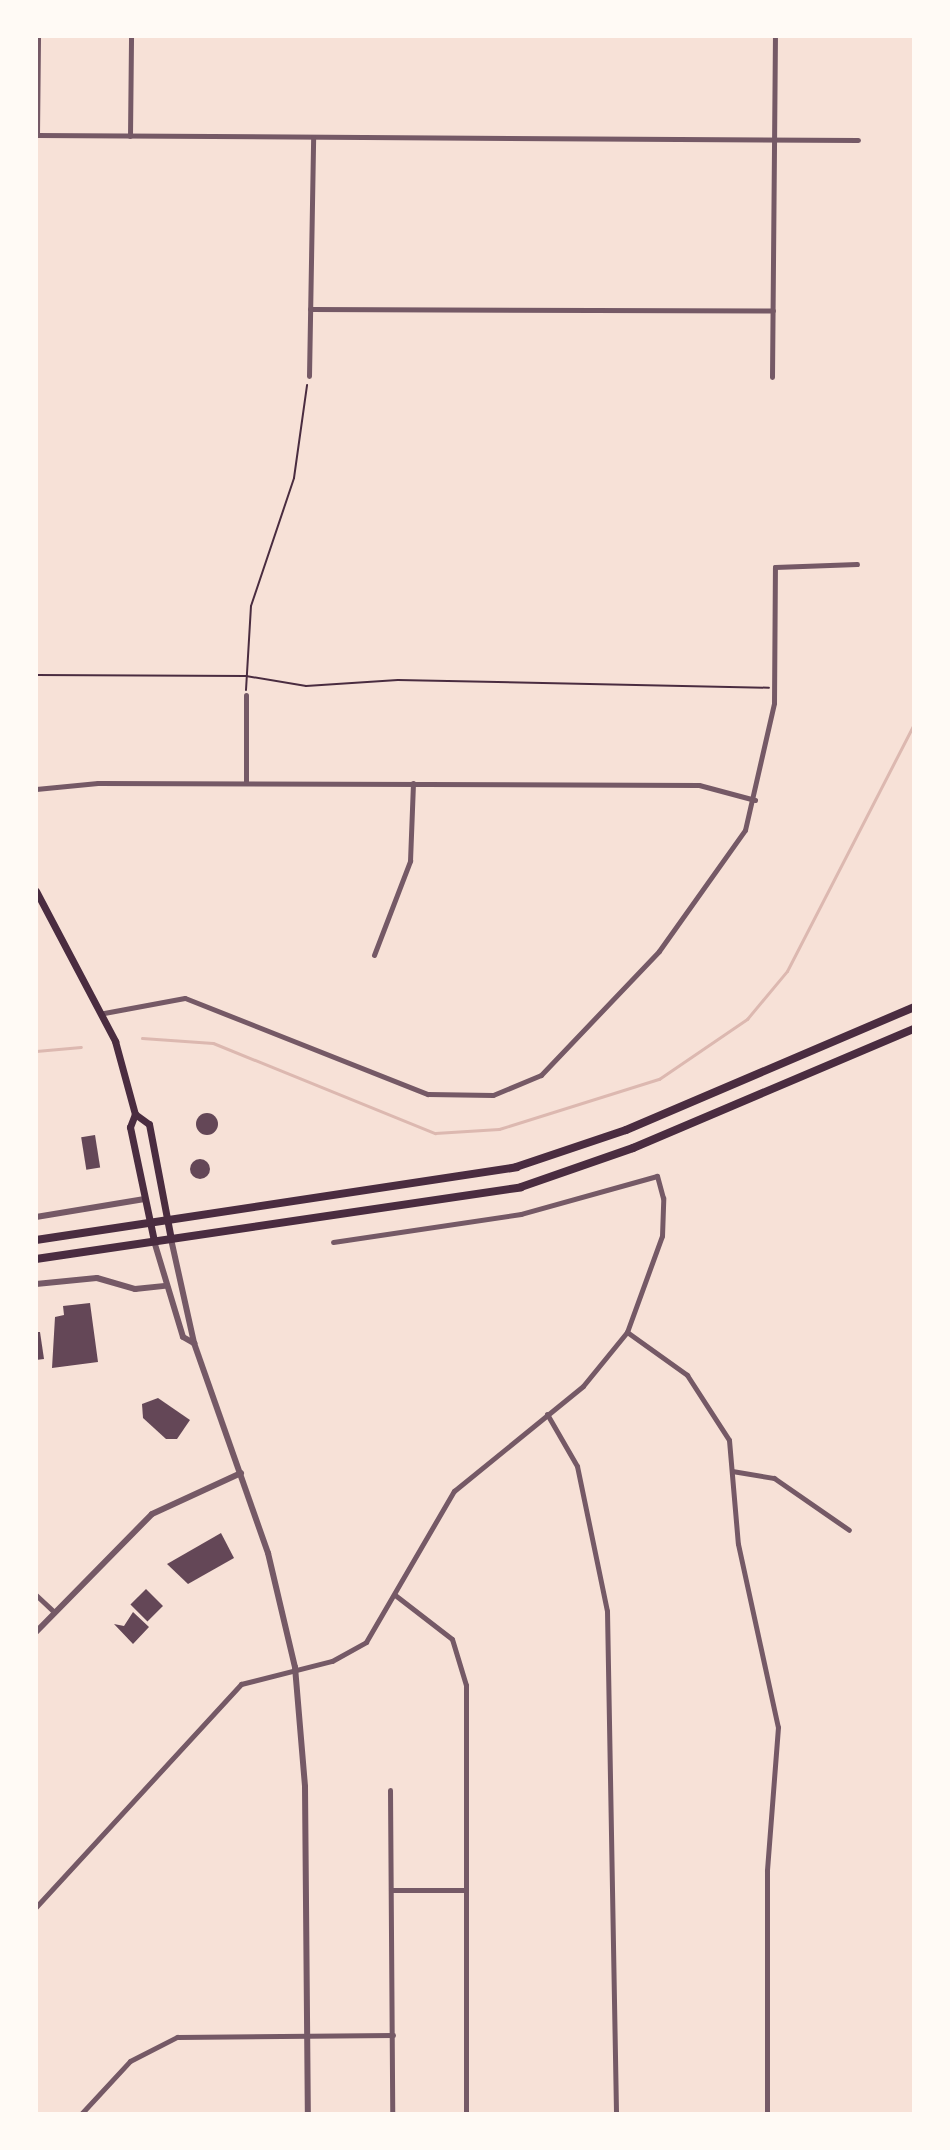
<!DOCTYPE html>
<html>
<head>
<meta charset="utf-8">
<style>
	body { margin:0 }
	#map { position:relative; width:950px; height:2150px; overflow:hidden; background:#f7e1d7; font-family:Karla,sans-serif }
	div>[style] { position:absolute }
	.stream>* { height:3px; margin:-1.5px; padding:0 1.5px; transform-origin:1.5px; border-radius:1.5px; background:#dcb8b0 }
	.building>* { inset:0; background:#644757; transform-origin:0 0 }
	.round { border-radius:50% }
	.path>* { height:2px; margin:-1px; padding:0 1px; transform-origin:1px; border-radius:1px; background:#4a2c40 }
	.minor>* { height:5px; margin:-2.5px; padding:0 2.5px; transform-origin:2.5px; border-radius:2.5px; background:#755966 }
	.tertiary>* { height:6px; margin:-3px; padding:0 3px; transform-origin:3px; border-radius:3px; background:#755966 }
	.secondary>* { height:7px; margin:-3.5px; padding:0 3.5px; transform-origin:3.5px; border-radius:3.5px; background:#4a2c40 }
	.primary>* { height:8px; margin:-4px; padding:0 4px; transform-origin:4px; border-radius:4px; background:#4a2c40 }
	span { translate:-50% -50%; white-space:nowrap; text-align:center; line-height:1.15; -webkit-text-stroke:8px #fffaf5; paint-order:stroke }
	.frame { position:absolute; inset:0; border:38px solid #fffaf5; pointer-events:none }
</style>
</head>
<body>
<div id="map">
	<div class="stream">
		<i style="left:142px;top:1038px;width:71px;rotate:4deg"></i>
		<i style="left:213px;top:1043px;width:240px;rotate:22.1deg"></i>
		<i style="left:435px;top:1133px;width:64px;rotate:-3.6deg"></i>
		<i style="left:499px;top:1129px;width:168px;rotate:-17.4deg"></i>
		<i style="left:659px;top:1079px;width:107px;rotate:-34.3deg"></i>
		<i style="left:747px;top:1019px;width:62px;rotate:-50.2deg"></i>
		<i style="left:787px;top:971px;width:278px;rotate:-62.8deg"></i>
		<i style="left:36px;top:1051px;width:45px;rotate:-5.1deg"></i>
	</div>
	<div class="building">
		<i class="round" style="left:196px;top:1113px;width:22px;height:22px"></i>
		<i style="left:95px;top:1135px;width:33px;height:14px;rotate:81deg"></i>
		<i class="round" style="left:190px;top:1159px;width:20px;height:20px"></i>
		<i style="clip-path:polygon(90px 1303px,98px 1362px,52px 1368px,55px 1317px,64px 1315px,63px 1306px)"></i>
		<i style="clip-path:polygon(36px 1332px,40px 1332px,44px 1359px,36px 1360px)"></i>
		<i style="clip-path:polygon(158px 1398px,190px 1420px,177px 1439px,166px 1439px,143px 1418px,142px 1404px)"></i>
		<i style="clip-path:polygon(221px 1533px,234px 1558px,188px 1584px,167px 1564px)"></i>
		<i style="left:146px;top:1589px;width:24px;height:22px;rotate:45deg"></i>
		<i style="clip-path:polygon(133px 1612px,149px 1627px,133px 1644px,114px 1624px,124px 1626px)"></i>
	</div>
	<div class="path">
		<i style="left:36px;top:675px;width:210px;rotate:0.3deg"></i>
		<i style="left:246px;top:676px;width:61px;rotate:9.5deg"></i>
		<i style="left:306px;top:686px;width:92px;rotate:-3.7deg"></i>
		<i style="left:398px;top:680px;width:371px;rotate:1.2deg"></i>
		<i style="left:246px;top:690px;width:84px;rotate:-86.6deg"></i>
		<i style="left:251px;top:606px;width:135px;rotate:-71.4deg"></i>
		<i style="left:294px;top:478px;width:94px;rotate:-82deg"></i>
	</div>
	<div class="minor">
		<i style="left:36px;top:135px;width:822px;rotate:0.35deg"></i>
		<i style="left:37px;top:135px;width:99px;rotate:-89.4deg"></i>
		<i style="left:130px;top:136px;width:100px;rotate:-89.4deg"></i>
		<i style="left:310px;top:309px;width:463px;rotate:0.2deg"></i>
		<i style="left:309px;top:376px;width:238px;rotate:-89deg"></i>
		<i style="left:772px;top:377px;width:341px;rotate:-89.5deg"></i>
		<i style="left:246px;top:782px;width:87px;rotate:-90deg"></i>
		<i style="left:36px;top:789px;width:62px;rotate:-5.5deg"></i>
		<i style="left:98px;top:783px;width:601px;rotate:0.19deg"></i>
		<i style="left:699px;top:785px;width:58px;rotate:15deg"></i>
		<i style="left:374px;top:955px;width:101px;rotate:-69deg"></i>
		<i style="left:410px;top:861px;width:78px;rotate:-87.8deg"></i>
		<i style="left:104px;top:1013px;width:82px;rotate:-10.5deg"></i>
		<i style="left:185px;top:998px;width:261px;rotate:21.6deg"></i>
		<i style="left:428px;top:1094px;width:65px;rotate:0.9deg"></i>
		<i style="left:493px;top:1095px;width:52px;rotate:-22.6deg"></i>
		<i style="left:541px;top:1075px;width:171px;rotate:-46.4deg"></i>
		<i style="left:659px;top:951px;width:148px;rotate:-54.6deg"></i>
		<i style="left:745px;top:830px;width:130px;rotate:-77.1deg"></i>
		<i style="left:774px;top:703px;width:136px;rotate:-89.6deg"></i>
		<i style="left:775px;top:567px;width:82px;rotate:-2.1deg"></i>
		<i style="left:627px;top:1332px;width:74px;rotate:35.6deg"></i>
		<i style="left:687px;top:1375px;width:77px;rotate:57.1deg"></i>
		<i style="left:729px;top:1440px;width:104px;rotate:85.1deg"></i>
		<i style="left:738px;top:1544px;width:187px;rotate:77.7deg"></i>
		<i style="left:778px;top:1727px;width:144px;rotate:94.4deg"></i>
		<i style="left:767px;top:1871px;width:243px;rotate:90deg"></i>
		<i style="left:547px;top:1414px;width:60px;rotate:60deg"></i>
		<i style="left:577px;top:1466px;width:148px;rotate:78.3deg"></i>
		<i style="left:607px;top:1611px;width:503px;rotate:88.97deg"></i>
		<i style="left:732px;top:1471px;width:43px;rotate:9.5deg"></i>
		<i style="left:774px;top:1478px;width:91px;rotate:34.7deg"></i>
		<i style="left:36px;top:1595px;width:25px;rotate:43deg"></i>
		<i style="left:395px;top:1595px;width:72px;rotate:37.7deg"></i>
		<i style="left:452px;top:1639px;width:48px;rotate:73.1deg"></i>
		<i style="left:466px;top:1685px;width:429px;rotate:90deg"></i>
		<i style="left:390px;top:1790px;width:324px;rotate:89.6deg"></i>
		<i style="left:391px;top:1890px;width:75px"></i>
		<i style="left:36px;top:1907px;width:303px;rotate:-47.4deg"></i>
		<i style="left:241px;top:1684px;width:94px;rotate:-14.2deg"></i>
		<i style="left:332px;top:1661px;width:39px;rotate:-29deg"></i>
		<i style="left:366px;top:1642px;width:175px;rotate:-59.8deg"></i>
		<i style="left:454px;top:1491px;width:166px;rotate:-39.1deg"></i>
		<i style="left:583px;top:1386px;width:70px;rotate:-50.8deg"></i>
		<i style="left:627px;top:1332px;width:102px;rotate:-70deg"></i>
		<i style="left:662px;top:1236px;width:38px;rotate:-88deg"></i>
		<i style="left:663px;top:1198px;width:23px;rotate:-105deg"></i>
		<i style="left:657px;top:1176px;width:141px;rotate:164.4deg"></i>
		<i style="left:521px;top:1214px;width:190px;rotate:171.5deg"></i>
		<i style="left:81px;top:2114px;width:72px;rotate:-47.2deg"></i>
		<i style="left:130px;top:2061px;width:53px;rotate:-27.1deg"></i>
		<i style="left:177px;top:2037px;width:216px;rotate:-0.5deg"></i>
	</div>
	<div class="tertiary">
		<i style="left:36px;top:1217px;width:110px;rotate:-9.4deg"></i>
		<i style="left:171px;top:1239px;width:107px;rotate:77.5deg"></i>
		<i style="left:194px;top:1343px;width:223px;rotate:70.6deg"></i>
		<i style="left:268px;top:1553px;width:117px;rotate:76.7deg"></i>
		<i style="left:295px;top:1667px;width:120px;rotate:85.2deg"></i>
		<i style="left:305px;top:1787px;width:327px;rotate:89.5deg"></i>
		<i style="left:154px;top:1241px;width:100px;rotate:73.2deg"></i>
		<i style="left:183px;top:1337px;width:13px;rotate:29deg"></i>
		<i style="left:36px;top:1284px;width:61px;rotate:-5.6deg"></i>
		<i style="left:97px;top:1278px;width:40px;rotate:16deg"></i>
		<i style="left:135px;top:1289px;width:30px;rotate:-6deg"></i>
		<i style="left:36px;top:1632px;width:165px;rotate:-45.5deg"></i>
		<i style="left:152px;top:1514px;width:98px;rotate:-24.7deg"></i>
	</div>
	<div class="secondary">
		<i style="left:36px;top:891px;width:170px;rotate:62.2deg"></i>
		<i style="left:115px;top:1041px;width:76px;rotate:74.7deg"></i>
		<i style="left:135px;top:1114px;width:14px;rotate:111deg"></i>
		<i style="left:130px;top:1127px;width:116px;rotate:78.1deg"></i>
		<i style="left:135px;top:1114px;width:17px;rotate:36deg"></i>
		<i style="left:149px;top:1124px;width:117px;rotate:79.2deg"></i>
	</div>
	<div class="primary">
		<i style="left:36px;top:1240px;width:486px;rotate:-8.6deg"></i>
		<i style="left:516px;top:1167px;width:116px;rotate:-18.6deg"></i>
		<i style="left:626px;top:1130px;width:313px;rotate:-23.1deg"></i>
		<i style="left:36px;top:1259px;width:490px;rotate:-8.4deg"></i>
		<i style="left:521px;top:1187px;width:119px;rotate:-19.2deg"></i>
		<i style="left:633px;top:1148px;width:305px;rotate:-23deg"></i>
	</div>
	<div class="frame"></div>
</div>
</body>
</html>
